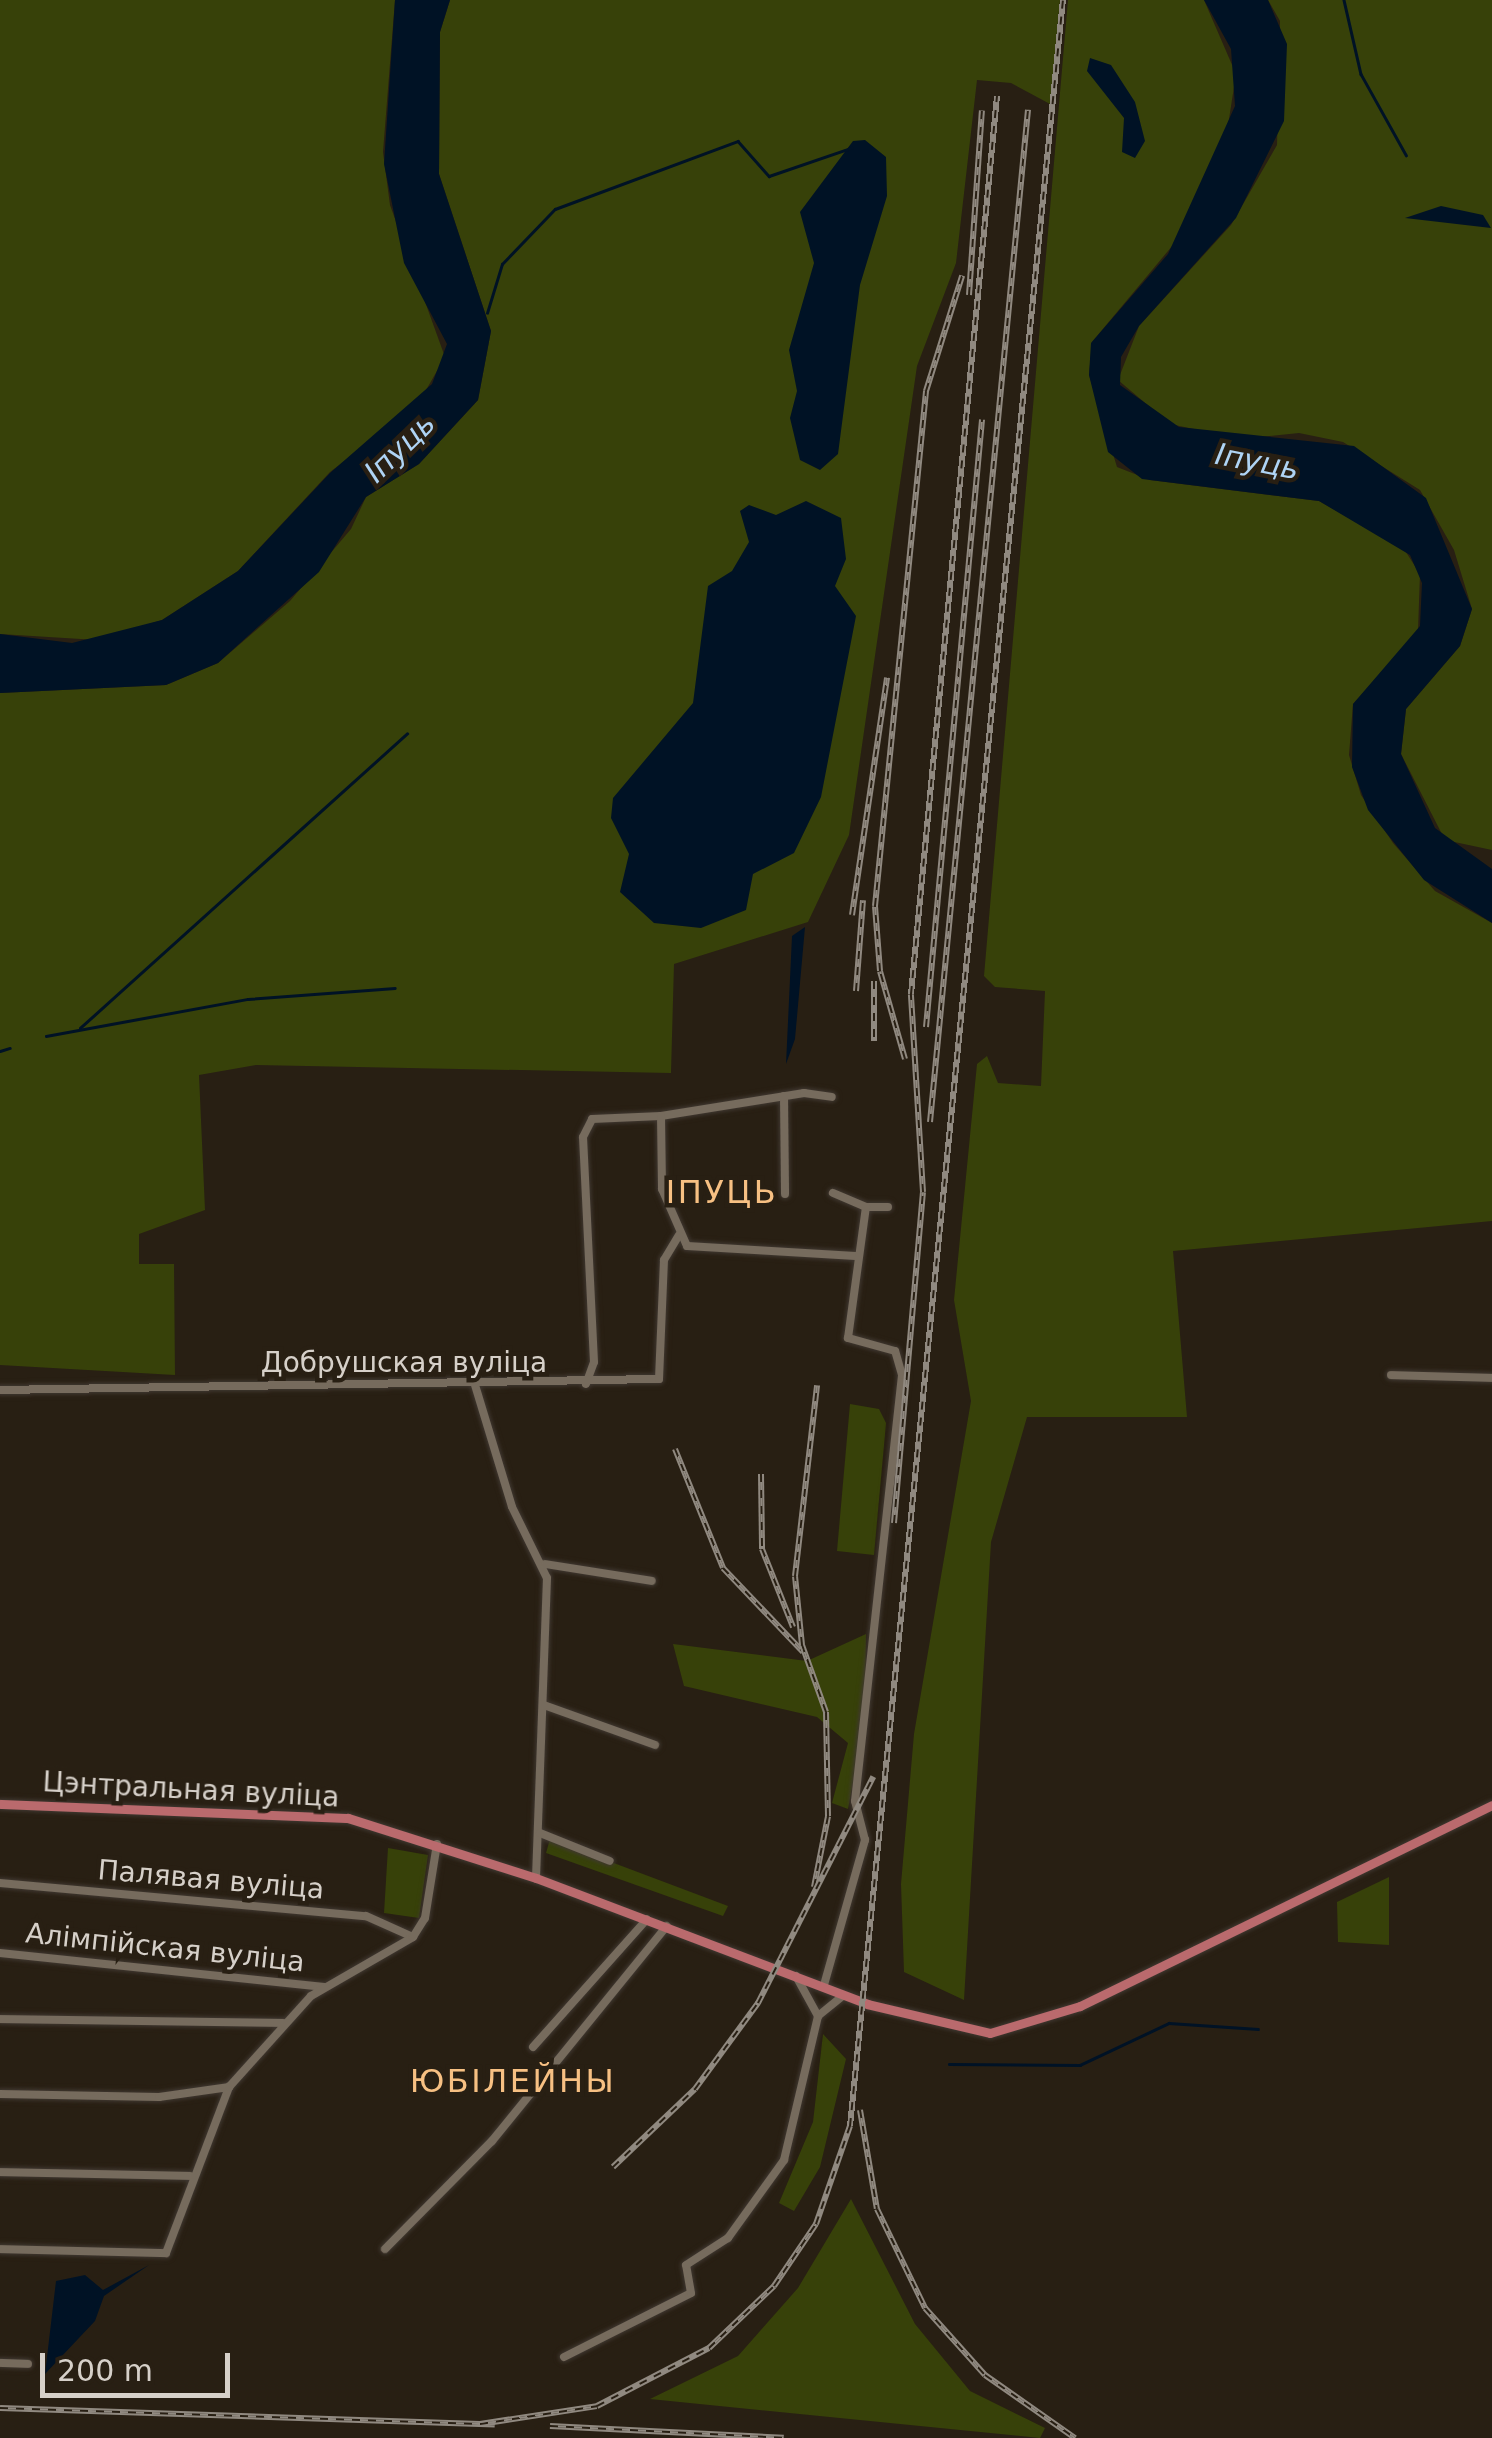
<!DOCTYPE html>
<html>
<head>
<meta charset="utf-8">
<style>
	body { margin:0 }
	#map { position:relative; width:1492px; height:2438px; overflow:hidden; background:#281f13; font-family:"DejaVu Sans",sans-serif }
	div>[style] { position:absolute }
	.green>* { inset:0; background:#374109 }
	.water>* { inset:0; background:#001225 }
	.stream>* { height:2.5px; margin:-1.25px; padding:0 1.25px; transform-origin:1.25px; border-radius:1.25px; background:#001225 }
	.roads { filter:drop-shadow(0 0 2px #403831) drop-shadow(0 0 2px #403831) }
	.minor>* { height:8px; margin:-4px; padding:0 4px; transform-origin:4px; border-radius:4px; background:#766b5d }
	.major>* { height:9px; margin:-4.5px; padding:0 4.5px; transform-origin:4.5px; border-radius:4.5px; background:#ba6a6d }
	.rail>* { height:6px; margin-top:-3px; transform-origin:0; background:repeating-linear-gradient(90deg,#281f13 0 8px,#908980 0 16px); box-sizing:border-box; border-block:2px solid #908980 }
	span { translate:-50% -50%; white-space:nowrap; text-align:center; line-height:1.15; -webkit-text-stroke:9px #281f13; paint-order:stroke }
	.street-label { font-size:28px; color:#d6d0c9 }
	.water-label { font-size:30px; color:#afd4f5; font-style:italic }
	.quarter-label { font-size:32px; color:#f7c083; letter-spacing:2.5px }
	.scale { position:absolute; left:40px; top:2353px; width:190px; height:45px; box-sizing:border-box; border:5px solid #d6d0c9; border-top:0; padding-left:12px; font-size:30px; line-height:35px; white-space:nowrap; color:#d6d0c9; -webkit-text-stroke:8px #281f13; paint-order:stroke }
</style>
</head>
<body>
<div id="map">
	<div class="green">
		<i style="clip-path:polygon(0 0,395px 0,383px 152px,390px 205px,445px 357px,418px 404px,330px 472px,238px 571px,162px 620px,97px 640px,0 634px)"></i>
		<i style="clip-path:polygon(450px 0,1060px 0,1050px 104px,1011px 83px,977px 80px,956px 263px,917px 366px,849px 835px,808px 922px,674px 964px,671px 1073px,256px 1065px,199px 1075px,205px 1210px,139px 1234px,139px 1264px,174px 1264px,175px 1375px,0 1365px,0 693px,166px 685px,218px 663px,290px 601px,351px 529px,366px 497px,419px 464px,478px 400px,491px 331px,439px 174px,440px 32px)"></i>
		<i style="clip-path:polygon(1068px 0,1204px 0,1236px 74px,1227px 132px,1173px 245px,1092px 342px,1089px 375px,1117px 467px,1150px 480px,1319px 501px,1404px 549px,1420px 574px,1418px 631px,1353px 704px,1349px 755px,1361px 795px,1393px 843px,1435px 891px,1492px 923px,1492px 1221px,1173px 1251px,1187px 1417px,1027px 1417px,991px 1542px,964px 2000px,904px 1972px,901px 1884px,914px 1734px,971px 1401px,954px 1300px,977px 1064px,987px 1056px,998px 1083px,1041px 1086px,1045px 991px,995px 987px,984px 976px)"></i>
		<i style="clip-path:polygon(1268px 0,1492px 0,1492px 850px,1445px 840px,1401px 754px,1406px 709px,1460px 646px,1472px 609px,1454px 550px,1420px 490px,1343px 442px,1299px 433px,1241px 439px,1170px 424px,1118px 380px,1139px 326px,1231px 225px,1277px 145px,1280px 21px)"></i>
		<i style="clip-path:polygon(850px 1404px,879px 1409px,886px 1423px,874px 1555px,837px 1551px)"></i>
		<i style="clip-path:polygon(866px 1634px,865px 1720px,848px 1809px,832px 1803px,848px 1743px,817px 1717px,684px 1686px,673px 1644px,807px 1661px)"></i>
		<i style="clip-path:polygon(550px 1839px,728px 1906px,723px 1916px,546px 1853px)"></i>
		<i style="clip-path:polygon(388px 1848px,428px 1855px,419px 1918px,384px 1913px)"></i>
		<i style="clip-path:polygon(1389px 1877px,1389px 1945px,1338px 1942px,1337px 1902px)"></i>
		<i style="clip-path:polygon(823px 2034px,846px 2059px,820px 2167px,794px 2211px,779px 2203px,813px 2122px)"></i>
		<i style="clip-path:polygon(851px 2199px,915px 2324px,970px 2391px,1045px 2428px,1040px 2438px,650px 2399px,738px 2356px,798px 2288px)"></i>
	</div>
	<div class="water">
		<i style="clip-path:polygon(395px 0,450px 0,440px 32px,439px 174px,491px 331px,478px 400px,419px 464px,366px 497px,319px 572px,218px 663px,166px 685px,0 693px,0 634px,72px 643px,162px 620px,238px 571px,330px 473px,432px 384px,447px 344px,404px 263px,384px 164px)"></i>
		<i style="clip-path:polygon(1204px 0,1268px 0,1287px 44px,1284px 121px,1236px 218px,1139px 326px,1121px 357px,1120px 385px,1179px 427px,1354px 446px,1426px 498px,1472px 609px,1460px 646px,1406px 709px,1401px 754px,1435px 828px,1492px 869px,1492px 923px,1424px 880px,1368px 810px,1352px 767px,1353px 704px,1420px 626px,1422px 583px,1410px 555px,1319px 501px,1142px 479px,1108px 452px,1089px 375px,1091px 343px,1168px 254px,1235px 106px,1231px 49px)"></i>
		<i style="clip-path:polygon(1090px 58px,1111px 65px,1135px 102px,1145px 141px,1135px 158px,1122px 152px,1124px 118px,1087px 71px)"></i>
		<i style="clip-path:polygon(865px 140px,886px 157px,887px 196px,860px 285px,838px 454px,820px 470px,800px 460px,790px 418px,797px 391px,789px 350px,814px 263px,800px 212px,853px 141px)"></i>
		<i style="clip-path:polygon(1441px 206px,1483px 215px,1491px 228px,1405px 218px)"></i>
		<i style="clip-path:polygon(806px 501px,841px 518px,846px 559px,835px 586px,856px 616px,821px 797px,794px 853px,753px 874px,746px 910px,701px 928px,654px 923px,620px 892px,629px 854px,611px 818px,613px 798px,693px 703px,708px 586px,732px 571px,749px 542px,740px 511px,749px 505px,776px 515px)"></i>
		<i style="clip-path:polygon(805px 927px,795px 1039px,786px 1064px,792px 936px)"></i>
		<i style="clip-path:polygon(149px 2265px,104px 2296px,95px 2321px,45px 2374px,56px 2281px,85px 2275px,103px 2290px)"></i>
	</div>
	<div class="stream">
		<i style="left:1344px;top:0;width:76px;rotate:77.1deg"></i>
		<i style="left:1361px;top:74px;width:93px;rotate:60.9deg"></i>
		<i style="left:487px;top:313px;width:51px;rotate:-73deg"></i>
		<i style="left:502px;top:264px;width:76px;rotate:-46.1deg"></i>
		<i style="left:555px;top:209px;width:195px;rotate:-20.4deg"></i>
		<i style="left:738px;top:141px;width:47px;rotate:48.5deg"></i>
		<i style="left:769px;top:176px;width:87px;rotate:-18.9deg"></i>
		<i style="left:80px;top:1028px;width:440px;rotate:-42deg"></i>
		<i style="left:46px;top:1036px;width:205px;rotate:-10.4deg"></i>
		<i style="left:248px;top:999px;width:147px;rotate:-4.3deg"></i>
		<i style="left:0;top:1051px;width:10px;rotate:-17deg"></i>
		<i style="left:949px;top:2064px;width:131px;rotate:0.4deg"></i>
		<i style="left:1080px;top:2065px;width:98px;rotate:-25.3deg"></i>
		<i style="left:1169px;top:2023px;width:89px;rotate:3.9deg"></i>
	</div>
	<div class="roads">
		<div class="minor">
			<i style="left:784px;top:1096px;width:98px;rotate:89.4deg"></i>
			<i style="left:661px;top:1116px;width:145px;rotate:-9.1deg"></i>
			<i style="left:804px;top:1093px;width:28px;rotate:8deg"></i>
			<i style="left:866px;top:1207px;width:22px"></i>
			<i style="left:1391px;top:1375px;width:101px;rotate:1.7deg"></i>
			<i style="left:586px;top:1384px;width:23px;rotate:-70deg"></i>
			<i style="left:594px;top:1362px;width:225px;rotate:-92.8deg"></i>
			<i style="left:583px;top:1137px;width:20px;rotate:-63deg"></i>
			<i style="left:592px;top:1119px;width:69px;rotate:-2.5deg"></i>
			<i style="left:661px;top:1116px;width:73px;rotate:89.2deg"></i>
			<i style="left:662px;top:1189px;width:62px;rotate:66.3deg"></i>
			<i style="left:687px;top:1246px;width:169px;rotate:3.4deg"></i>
			<i style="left:475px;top:1385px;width:127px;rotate:73.1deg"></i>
			<i style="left:512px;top:1507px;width:79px;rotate:63.8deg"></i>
			<i style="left:547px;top:1578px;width:300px;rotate:92.1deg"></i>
			<i style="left:0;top:1390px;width:659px;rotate:-0.96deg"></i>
			<i style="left:659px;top:1379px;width:119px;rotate:-87.6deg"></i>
			<i style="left:664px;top:1260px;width:29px;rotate:-59deg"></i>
			<i style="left:545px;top:1564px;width:108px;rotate:9deg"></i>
			<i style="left:544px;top:1705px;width:118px;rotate:19.8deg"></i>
			<i style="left:540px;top:1833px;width:75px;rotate:21.8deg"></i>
			<i style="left:0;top:1883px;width:367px;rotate:5.2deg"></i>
			<i style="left:366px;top:1916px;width:51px;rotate:24.1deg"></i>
			<i style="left:0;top:1953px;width:326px;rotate:6deg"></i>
			<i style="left:796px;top:1976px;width:46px;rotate:61.2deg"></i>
			<i style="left:824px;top:1985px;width:151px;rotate:-74.2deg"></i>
			<i style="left:865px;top:1840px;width:40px;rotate:-104.4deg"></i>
			<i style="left:855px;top:1801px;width:429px;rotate:-83.7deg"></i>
			<i style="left:902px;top:1375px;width:25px;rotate:-106deg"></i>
			<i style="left:895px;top:1351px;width:49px;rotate:-164.5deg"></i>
			<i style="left:848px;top:1338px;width:132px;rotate:-82.2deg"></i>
			<i style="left:866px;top:1207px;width:36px;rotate:-157deg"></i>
			<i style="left:0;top:2019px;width:283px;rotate:0.8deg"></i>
			<i style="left:533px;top:2047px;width:171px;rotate:-48.3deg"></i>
			<i style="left:0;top:2094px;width:159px;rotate:1.1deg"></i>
			<i style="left:159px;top:2097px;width:71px;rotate:-8.1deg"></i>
			<i style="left:0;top:2172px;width:190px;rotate:1.2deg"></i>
			<i style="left:0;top:2249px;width:166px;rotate:1.4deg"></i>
			<i style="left:166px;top:2253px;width:178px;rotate:-69.2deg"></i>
			<i style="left:229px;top:2087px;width:122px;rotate:-48deg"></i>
			<i style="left:311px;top:1996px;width:118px;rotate:-30deg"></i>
			<i style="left:413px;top:1937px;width:22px;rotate:-58deg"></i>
			<i style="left:425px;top:1918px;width:75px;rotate:-80.8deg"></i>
			<i style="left:385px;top:2249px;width:152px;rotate:-45.3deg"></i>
			<i style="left:492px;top:2141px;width:277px;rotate:-50.9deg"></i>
			<i style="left:564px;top:2357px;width:142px;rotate:-26.7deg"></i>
			<i style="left:691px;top:2293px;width:28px;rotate:-100deg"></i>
			<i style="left:686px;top:2265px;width:50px;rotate:-32.7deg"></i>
			<i style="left:728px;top:2238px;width:96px;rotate:-54.3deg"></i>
			<i style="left:784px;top:2160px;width:148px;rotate:-76.7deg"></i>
			<i style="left:818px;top:2016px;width:33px;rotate:-39deg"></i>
			<i style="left:0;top:2363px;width:28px;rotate:2deg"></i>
		</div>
		<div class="major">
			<i style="left:0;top:1804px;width:348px;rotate:2.3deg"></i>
			<i style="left:348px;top:1818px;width:197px;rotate:17.7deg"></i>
			<i style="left:536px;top:1878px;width:354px;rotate:20.8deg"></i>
			<i style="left:867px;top:2004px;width:126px;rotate:13.3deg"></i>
			<i style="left:990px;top:2033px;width:94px;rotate:-16.7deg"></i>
			<i style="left:1080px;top:2006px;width:458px;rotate:-26deg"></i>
		</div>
	</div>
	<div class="rail">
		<i style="left:969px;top:295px;width:185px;rotate:-86deg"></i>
		<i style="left:852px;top:915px;width:240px;rotate:-81.6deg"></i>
		<i style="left:874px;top:981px;width:60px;rotate:90deg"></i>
		<i style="left:856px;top:991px;width:91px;rotate:-85.6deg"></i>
		<i style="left:926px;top:1027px;width:610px;rotate:-84.73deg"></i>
		<i style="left:905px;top:1059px;width:91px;rotate:-105.9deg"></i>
		<i style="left:880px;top:971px;width:65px;rotate:-94.4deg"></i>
		<i style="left:875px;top:906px;width:518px;rotate:-84.34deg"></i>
		<i style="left:926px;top:391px;width:121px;rotate:-72.6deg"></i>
		<i style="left:930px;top:1122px;width:1017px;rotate:-84.47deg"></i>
		<i style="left:675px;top:1449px;width:128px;rotate:68deg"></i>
		<i style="left:723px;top:1568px;width:116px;rotate:46.4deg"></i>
		<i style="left:761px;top:1474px;width:75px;rotate:89.2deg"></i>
		<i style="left:762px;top:1549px;width:84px;rotate:68.3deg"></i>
		<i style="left:894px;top:1523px;width:332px;rotate:-85deg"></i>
		<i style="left:923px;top:1192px;width:198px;rotate:-93.5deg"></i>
		<i style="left:911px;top:994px;width:902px;rotate:-84.53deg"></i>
		<i style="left:814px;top:1887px;width:72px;rotate:-78.8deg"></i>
		<i style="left:828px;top:1816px;width:104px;rotate:-91.1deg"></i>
		<i style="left:826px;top:1712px;width:71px;rotate:-109.7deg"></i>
		<i style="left:802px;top:1645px;width:69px;rotate:-95.8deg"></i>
		<i style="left:795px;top:1576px;width:192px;rotate:-83.4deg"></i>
		<i style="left:860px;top:2110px;width:100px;rotate:80.3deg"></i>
		<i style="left:877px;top:2209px;width:110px;rotate:64.1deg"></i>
		<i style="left:925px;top:2308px;width:90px;rotate:48.2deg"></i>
		<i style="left:985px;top:2375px;width:110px;rotate:35deg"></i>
		<i style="left:613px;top:2167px;width:113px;rotate:-43.6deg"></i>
		<i style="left:695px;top:2089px;width:107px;rotate:-53.8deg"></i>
		<i style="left:758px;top:2003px;width:254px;rotate:-63deg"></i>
		<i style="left:0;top:2408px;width:495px;rotate:1.9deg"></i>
		<i style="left:480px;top:2424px;width:118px;rotate:-8.7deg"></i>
		<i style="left:597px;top:2406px;width:126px;rotate:-27.4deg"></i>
		<i style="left:709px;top:2348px;width:90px;rotate:-43.6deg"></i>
		<i style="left:774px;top:2286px;width:75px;rotate:-55.9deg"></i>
		<i style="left:816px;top:2224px;width:104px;rotate:-70.9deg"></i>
		<i style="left:850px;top:2126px;width:2137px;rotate:-84.28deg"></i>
		<i style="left:550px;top:2426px;width:234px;rotate:2.9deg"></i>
	</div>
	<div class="street-label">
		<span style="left:404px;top:1363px">Добрушская вуліца</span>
		<span style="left:191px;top:1790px;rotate:3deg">Цэнтральная вуліца</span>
		<span style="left:211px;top:1880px;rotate:5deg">Палявая вуліца</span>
		<span style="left:165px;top:1948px;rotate:6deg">Алімпійская вуліца</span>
	</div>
	<div class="water-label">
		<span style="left:400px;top:448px;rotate:-44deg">Іпуць</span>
		<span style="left:1257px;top:462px;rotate:11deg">Іпуць</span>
	</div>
	<div class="quarter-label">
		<span style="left:722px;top:1192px">ІПУЦЬ</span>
		<span style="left:513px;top:2081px">ЮБІЛЕЙНЫ</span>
	</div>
	<div class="scale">200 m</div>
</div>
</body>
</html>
